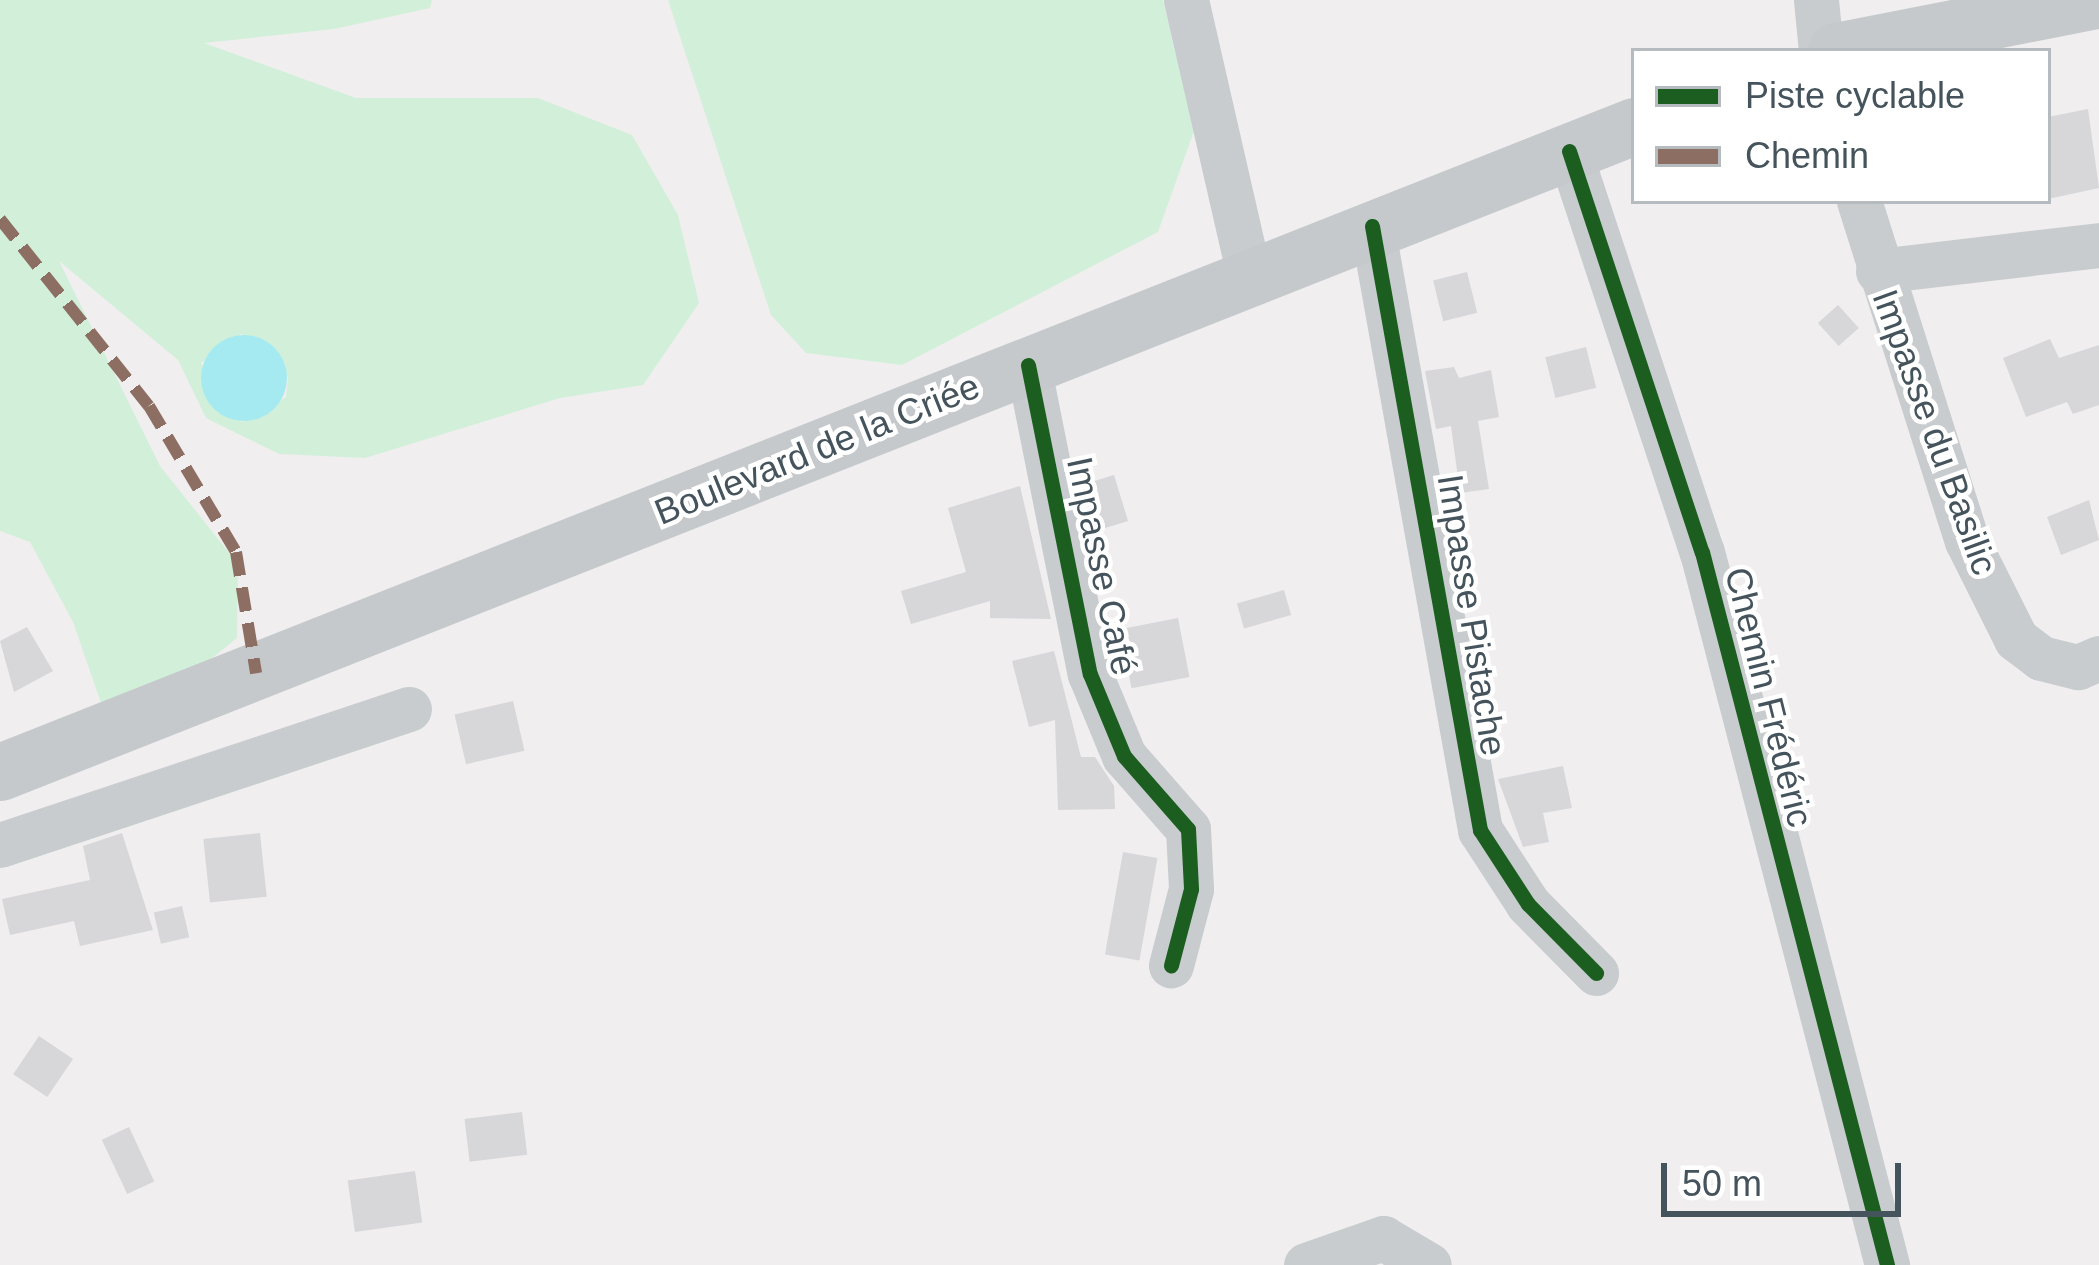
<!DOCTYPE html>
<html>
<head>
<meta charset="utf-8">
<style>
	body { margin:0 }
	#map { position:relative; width:2099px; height:1265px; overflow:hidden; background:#f0eeef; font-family:Arial,sans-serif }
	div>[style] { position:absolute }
	.green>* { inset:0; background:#d2f0d9 }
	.water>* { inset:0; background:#a4eaf0 }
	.round { border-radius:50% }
	.building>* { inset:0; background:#d7d7d9; transform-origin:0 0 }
	.minor>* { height:45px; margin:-22.5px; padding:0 22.5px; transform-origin:22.5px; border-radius:22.5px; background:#c8ccce }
	.major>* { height:57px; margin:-28.5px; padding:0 28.5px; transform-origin:28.5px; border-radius:28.5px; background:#c5c9cc }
	.quiet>* { height:12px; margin-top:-6px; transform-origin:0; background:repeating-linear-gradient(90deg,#8d6e63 0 24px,transparent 0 36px) }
	.cycleway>* { height:15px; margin:-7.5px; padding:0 7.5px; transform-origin:7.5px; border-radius:7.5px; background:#1b5e20 }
	span { translate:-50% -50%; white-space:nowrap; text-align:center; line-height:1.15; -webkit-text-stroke:9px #fff; paint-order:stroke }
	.street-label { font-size:36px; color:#45545c }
	.legend { position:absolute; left:1631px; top:48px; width:420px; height:156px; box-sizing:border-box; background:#fff; border:3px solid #b5bbbe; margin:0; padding:15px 21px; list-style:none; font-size:36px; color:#45545c }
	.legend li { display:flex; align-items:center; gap:24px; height:60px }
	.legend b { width:60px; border:3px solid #b5bbbe }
	.scale { position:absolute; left:1661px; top:1163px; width:240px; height:54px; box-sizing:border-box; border:6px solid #45545c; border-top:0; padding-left:15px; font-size:36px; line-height:42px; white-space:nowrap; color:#45545c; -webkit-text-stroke:9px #fff; paint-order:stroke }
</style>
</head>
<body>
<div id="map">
	<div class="green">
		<i style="clip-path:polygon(evenodd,0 0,432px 0,430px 8px,334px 29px,204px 43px,356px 98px,538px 98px,632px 135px,678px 215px,699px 303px,643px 385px,560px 398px,365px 458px,279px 454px,206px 418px,178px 360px,59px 261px,160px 466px,238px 564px,237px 638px,201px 667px,101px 703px,73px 622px,30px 542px,0 531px,0 0,241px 334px,276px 354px,288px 378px,286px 397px,242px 422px,201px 363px,241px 334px)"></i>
		<i style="clip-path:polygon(668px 0,1163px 0,1194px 131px,1158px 232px,902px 365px,806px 353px,771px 315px)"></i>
	</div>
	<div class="water">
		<i class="round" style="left:201px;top:335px;width:86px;height:86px"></i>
	</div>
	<div class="building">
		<i style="clip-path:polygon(2088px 109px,2099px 188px,2048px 199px,2048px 117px)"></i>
		<i style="left:1467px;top:272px;width:42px;height:35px;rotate:76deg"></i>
		<i style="left:1838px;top:305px;width:31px;height:27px;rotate:48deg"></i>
		<i style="clip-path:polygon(2050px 339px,2059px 358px,2099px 345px,2099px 405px,2073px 414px,2067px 402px,2026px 417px,2003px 358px)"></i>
		<i style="left:1586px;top:347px;width:42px;height:42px;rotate:76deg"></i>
		<i style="clip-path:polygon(1454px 367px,1459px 378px,1491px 370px,1499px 417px,1478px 421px,1489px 489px,1460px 493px,1451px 426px,1436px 429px,1425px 371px)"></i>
		<i style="left:1114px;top:475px;width:48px;height:35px;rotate:73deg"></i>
		<i style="clip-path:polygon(1020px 486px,1051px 619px,990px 618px,990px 601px,911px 624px,901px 591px,966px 572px,948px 508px)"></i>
		<i style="clip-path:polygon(2089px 500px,2099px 540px,2061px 555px,2047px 517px)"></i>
		<i style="left:1284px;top:590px;width:26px;height:49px;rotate:74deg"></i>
		<i style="left:1178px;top:618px;width:60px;height:59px;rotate:79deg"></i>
		<i style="clip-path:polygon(27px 627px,53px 671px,14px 692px,0 641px)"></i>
		<i style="clip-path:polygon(1054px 651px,1081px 757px,1095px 757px,1114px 786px,1115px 809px,1058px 810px,1055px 720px,1029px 727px,1012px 661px)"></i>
		<i style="left:513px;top:701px;width:51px;height:60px;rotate:77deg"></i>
		<i style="clip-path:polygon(1563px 766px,1572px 808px,1543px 813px,1549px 842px,1523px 847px,1498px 779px)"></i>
		<i style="clip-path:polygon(122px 833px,153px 930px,80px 946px,74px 921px,10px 935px,2px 899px,90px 880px,83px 846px)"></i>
		<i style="left:260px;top:833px;width:64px;height:57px;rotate:84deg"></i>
		<i style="left:1123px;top:852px;width:35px;height:104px;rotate:10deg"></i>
		<i style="left:182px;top:906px;width:32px;height:29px;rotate:77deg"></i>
		<i style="left:39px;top:1036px;width:41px;height:46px;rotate:34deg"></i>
		<i style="left:522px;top:1112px;width:43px;height:58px;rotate:83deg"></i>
		<i style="left:129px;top:1127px;width:60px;height:30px;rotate:65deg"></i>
		<i style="left:415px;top:1171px;width:52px;height:68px;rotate:82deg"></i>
	</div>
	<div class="minor">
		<i style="left:1186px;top:0;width:287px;rotate:77.1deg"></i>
		<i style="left:1816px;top:0;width:51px;rotate:84.4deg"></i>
		<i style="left:1569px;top:151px;width:422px;rotate:71.7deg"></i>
		<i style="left:1702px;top:552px;width:737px;rotate:75.45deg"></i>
		<i style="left:1859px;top:201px;width:357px;rotate:72.4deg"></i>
		<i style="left:1967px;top:541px;width:110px;rotate:63.4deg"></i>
		<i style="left:2016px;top:639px;width:31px;rotate:37deg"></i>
		<i style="left:2041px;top:658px;width:38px;rotate:14deg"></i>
		<i style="left:2078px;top:667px;width:23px;rotate:-23deg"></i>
		<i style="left:1372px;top:226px;width:614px;rotate:79.86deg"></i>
		<i style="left:1480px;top:830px;width:88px;rotate:57deg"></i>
		<i style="left:1528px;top:904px;width:97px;rotate:45.4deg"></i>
		<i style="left:1878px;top:271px;width:223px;rotate:-6.7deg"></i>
		<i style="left:1028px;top:365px;width:315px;rotate:78.7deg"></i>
		<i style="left:1090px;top:674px;width:89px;rotate:67.5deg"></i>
		<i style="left:1124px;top:756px;width:97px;rotate:48.8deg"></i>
		<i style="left:1188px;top:829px;width:60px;rotate:87.1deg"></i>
		<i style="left:1191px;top:889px;width:79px;rotate:104.7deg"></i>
		<i style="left:0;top:845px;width:431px;rotate:-18.4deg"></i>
		<i style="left:1306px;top:1265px;width:82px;rotate:-19.3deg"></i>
		<i style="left:1383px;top:1238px;width:53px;rotate:30.4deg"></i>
	</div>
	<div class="major">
		<i style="left:1836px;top:51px;width:265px;rotate:-11.1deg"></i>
		<i style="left:0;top:772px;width:1757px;rotate:-21.57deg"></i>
	</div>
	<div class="quiet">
		<i style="left:0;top:219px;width:239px;rotate:51.5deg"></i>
		<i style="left:149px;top:406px;width:170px;rotate:59.2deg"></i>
		<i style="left:236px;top:552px;width:123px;rotate:80.6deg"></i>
	</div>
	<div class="cycleway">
		<i style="left:1569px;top:151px;width:422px;rotate:71.7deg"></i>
		<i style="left:1702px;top:552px;width:737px;rotate:75.45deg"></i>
		<i style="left:1372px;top:226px;width:614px;rotate:79.86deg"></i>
		<i style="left:1480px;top:830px;width:88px;rotate:57deg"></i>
		<i style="left:1528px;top:904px;width:97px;rotate:45.4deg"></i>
		<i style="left:1028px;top:365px;width:315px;rotate:78.7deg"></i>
		<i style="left:1090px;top:674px;width:89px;rotate:67.5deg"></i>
		<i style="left:1124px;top:756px;width:97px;rotate:48.8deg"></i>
		<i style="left:1188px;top:829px;width:60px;rotate:87.1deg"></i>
		<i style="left:1191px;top:889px;width:79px;rotate:104.7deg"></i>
	</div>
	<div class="street-label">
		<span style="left:1935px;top:432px;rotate:70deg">Impasse du Basilic</span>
		<span style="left:817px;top:449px;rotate:-22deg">Boulevard de la Criée</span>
		<span style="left:1102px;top:566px;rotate:78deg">Impasse Café</span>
		<span style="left:1472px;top:615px;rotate:81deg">Impasse Pistache</span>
		<span style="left:1769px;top:697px;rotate:76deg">Chemin Frédéric</span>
	</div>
	<ul class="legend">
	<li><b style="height:15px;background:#1b5e20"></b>Piste cyclable</li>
	<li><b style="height:15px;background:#8d6e63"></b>Chemin</li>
	</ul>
	<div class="scale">50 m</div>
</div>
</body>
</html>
